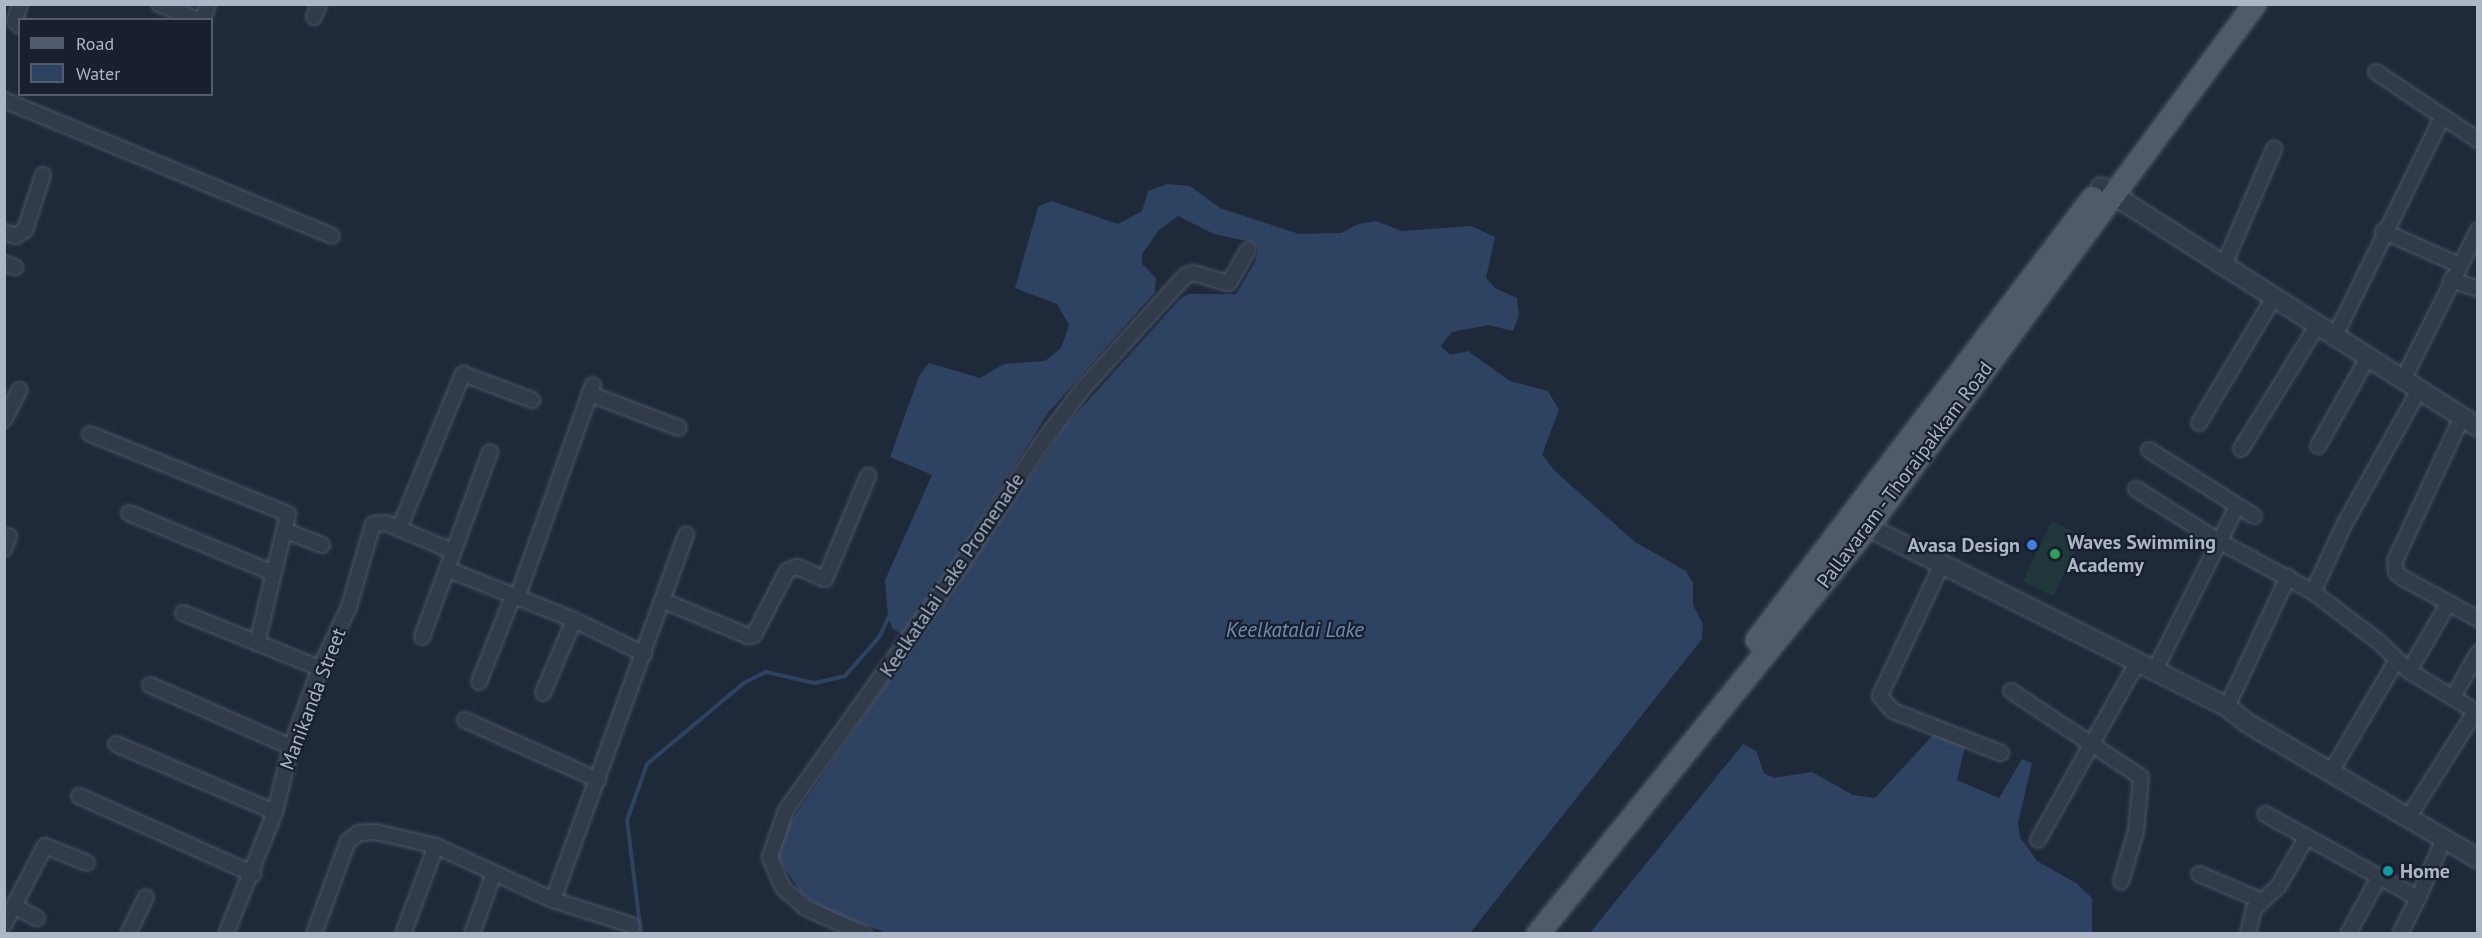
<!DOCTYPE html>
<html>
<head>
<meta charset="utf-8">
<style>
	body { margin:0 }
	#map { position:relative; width:2482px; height:938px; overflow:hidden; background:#1e293a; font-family:"PT Sans",sans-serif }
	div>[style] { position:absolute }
	.green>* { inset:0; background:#20373b; transform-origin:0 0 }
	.water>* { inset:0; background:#2e4261 }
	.stream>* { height:4px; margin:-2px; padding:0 2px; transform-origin:2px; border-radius:2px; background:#2e4261 }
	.roads { filter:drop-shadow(0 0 2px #4d5665) drop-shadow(0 0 2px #4d5665) }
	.minor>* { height:14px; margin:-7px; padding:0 7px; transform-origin:7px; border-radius:7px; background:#323b4a }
	.tertiary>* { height:18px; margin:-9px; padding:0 9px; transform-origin:9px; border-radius:9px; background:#323b4a }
	.primary>* { height:22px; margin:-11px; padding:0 11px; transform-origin:11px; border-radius:11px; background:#505a6b }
	.dots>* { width:16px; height:16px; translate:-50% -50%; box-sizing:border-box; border:3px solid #18202f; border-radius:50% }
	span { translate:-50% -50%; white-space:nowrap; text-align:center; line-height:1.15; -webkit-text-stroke:4.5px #18202f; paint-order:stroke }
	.street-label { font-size:20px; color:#acb6c7 }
	.poi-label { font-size:20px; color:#acb6c7; font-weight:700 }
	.left { translate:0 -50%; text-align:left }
	.right { translate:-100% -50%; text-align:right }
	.water-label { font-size:21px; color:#718bb2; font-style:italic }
	.frame { position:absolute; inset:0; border:6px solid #acb6c7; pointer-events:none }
	.legend { position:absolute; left:18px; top:18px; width:195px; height:78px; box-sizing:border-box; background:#18202f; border:2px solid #535c6c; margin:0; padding:8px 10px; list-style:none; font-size:18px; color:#acb6c7 }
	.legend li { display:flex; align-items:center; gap:12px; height:30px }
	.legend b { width:30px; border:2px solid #535c6c }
</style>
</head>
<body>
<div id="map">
	<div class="green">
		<i style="left:2052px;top:521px;width:34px;height:67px;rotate:26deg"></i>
	</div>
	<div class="water">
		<i style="clip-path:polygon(1168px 184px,1190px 186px,1220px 208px,1299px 234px,1341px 233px,1358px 224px,1376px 221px,1402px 231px,1471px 226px,1495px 237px,1486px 278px,1495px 288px,1517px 298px,1519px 315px,1513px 331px,1488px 325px,1452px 332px,1441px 346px,1450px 355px,1468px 351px,1510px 381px,1548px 391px,1559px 410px,1542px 455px,1557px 473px,1635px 542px,1686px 571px,1693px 583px,1693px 605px,1703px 624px,1702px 639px,1470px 933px,887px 933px,826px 911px,801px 893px,776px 855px,782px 834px,1066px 425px,1181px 298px,1189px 294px,1236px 294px,1255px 262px,1258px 249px,1251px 242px,1214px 234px,1178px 216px,1159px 230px,1142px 254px,1142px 264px,1156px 278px,1155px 292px,1048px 413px,923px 611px,902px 634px,893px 629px,888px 618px,885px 580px,932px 475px,890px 457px,919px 376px,929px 363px,980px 378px,1004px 364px,1045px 361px,1061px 348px,1069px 325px,1057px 304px,1015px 288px,1038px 207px,1051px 201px,1118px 224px,1142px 211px,1148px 191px)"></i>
		<i style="clip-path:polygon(1936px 732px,1966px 743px,1957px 780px,1999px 798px,2022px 759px,2032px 763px,2018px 823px,2020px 837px,2037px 861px,2076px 883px,2092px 898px,2092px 934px,1589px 934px,1743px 744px,1756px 751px,1764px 773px,1774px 778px,1812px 772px,1853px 795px,1875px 798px)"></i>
	</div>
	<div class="stream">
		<i style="left:641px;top:934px;width:115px;rotate:-97deg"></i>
		<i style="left:627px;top:820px;width:59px;rotate:-70.3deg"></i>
		<i style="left:647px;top:764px;width:126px;rotate:-39.9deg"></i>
		<i style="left:744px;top:683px;width:25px;rotate:-27deg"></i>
		<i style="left:766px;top:672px;width:50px;rotate:12.7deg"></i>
		<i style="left:815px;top:683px;width:31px;rotate:-13deg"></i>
		<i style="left:845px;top:676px;width:53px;rotate:-48.8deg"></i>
		<i style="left:880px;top:636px;width:20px;rotate:-66deg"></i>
	</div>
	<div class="roads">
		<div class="minor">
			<i style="left:159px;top:4px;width:43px;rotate:21.8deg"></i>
			<i style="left:314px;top:17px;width:14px;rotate:-69deg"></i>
			<i style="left:203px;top:20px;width:17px;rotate:-73deg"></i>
			<i style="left:20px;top:26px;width:7px;rotate:-135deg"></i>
			<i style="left:15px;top:21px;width:18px;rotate:-74deg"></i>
			<i style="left:2376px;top:72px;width:123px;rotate:33.7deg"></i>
			<i style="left:4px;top:100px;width:355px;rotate:22.5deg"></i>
			<i style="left:2383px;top:231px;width:83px;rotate:24.1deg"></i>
			<i style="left:4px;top:232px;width:12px;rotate:20deg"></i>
			<i style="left:15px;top:236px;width:12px;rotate:-31deg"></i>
			<i style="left:25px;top:230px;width:58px;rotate:-71.9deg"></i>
			<i style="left:4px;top:263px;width:12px;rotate:20deg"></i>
			<i style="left:2223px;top:267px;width:129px;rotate:-66.6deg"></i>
			<i style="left:2451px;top:280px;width:28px;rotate:18deg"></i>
			<i style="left:2334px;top:338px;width:245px;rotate:-63.9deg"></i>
			<i style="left:2403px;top:380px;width:168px;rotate:-63.4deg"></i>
			<i style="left:590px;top:394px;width:95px;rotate:20.9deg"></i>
			<i style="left:2462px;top:417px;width:159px;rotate:115deg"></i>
			<i style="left:2395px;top:561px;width:11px;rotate:85deg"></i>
			<i style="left:2396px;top:572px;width:7px;rotate:45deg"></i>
			<i style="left:2401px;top:577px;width:88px;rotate:28.6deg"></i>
			<i style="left:4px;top:420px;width:34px;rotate:-63deg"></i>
			<i style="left:2199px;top:423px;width:147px;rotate:-59.2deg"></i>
			<i style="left:90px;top:434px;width:214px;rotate:22deg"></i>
			<i style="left:288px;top:514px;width:133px;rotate:103.5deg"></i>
			<i style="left:2318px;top:446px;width:100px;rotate:-60.6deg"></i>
			<i style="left:2241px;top:449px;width:145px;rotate:-58.3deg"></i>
			<i style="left:2149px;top:450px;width:124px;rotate:32.2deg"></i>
			<i style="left:2136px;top:489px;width:96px;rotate:32.2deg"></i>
			<i style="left:2217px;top:540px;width:109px;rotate:28.4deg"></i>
			<i style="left:2313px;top:592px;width:83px;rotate:37.1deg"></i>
			<i style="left:2379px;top:642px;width:42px;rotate:44deg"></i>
			<i style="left:2409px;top:671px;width:81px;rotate:31.3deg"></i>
			<i style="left:129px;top:513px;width:156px;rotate:22.6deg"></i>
			<i style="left:399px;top:529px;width:168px;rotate:-67.6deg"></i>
			<i style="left:463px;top:374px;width:74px;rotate:20.6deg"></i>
			<i style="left:284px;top:530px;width:41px;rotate:21.5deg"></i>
			<i style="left:4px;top:549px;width:14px;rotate:-69deg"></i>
			<i style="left:1942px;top:564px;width:146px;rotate:115.2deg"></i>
			<i style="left:1880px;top:696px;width:20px;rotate:49deg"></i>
			<i style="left:1893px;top:711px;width:116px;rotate:21.3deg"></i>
			<i style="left:447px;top:569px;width:137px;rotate:21.9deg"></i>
			<i style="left:574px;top:620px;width:78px;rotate:25.9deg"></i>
			<i style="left:2313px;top:592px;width:74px;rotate:-65.2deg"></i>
			<i style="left:2344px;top:525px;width:154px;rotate:-60.9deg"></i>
			<i style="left:517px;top:598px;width:226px;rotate:-70.4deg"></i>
			<i style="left:664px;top:601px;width:91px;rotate:22.6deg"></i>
			<i style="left:748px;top:636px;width:6px;rotate:-9deg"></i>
			<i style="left:754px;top:635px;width:72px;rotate:-62.7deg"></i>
			<i style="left:787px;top:571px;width:11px;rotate:-22deg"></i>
			<i style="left:797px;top:567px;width:30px;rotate:23deg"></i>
			<i style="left:825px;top:579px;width:112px;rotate:-67.3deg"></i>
			<i style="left:183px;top:613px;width:148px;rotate:21.9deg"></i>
			<i style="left:422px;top:637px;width:197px;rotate:-69.8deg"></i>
			<i style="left:2409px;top:671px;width:78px;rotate:-59.8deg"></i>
			<i style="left:2154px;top:672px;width:186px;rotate:-63.4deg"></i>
			<i style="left:479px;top:682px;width:92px;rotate:-68.4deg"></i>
			<i style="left:150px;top:685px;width:154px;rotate:23.7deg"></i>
			<i style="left:2011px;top:691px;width:156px;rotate:33.5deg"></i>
			<i style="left:2141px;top:777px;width:54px;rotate:95.3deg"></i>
			<i style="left:2136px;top:831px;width:53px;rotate:106.4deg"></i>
			<i style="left:543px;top:693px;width:79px;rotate:-67deg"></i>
			<i style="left:2453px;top:697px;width:51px;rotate:-60.4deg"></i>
			<i style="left:2227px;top:707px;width:144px;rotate:-64.9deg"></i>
			<i style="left:465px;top:720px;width:146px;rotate:24.3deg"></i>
			<i style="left:116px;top:744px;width:173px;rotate:23.2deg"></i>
			<i style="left:2331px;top:772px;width:129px;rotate:-59.6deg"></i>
			<i style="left:79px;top:796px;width:191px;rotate:24.1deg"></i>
			<i style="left:2265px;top:814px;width:175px;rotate:28.8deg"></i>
			<i style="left:2418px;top:898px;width:64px;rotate:-66.2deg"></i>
			<i style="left:2408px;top:818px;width:125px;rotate:-57.7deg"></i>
			<i style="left:2038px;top:840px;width:203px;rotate:-60.8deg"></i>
			<i style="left:2199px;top:874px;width:66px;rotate:23.1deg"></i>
			<i style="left:553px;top:900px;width:389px;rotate:-70deg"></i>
			<i style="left:14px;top:906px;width:26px;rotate:28deg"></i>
			<i style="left:4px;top:925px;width:89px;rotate:-62.6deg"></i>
			<i style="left:45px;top:846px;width:45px;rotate:22deg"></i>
			<i style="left:128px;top:934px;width:41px;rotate:-64.1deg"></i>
			<i style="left:226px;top:934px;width:131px;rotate:-68.1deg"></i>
			<i style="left:275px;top:812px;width:67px;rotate:-76.2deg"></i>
			<i style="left:291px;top:747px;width:84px;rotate:-69.8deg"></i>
			<i style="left:320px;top:668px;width:68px;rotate:-64.6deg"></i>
			<i style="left:349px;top:607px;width:86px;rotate:-73.9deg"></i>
			<i style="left:373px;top:524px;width:13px;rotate:-4deg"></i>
			<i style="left:386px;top:523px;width:72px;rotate:23deg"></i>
			<i style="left:314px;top:934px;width:99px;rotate:-69.9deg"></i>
			<i style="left:348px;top:841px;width:14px;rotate:-36deg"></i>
			<i style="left:359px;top:833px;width:17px;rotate:-3deg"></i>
			<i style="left:376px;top:832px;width:62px;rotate:13.1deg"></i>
			<i style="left:436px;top:846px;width:129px;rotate:24.8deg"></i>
			<i style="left:553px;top:900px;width:83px;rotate:17.6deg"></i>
			<i style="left:403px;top:934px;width:94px;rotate:-69.4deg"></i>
			<i style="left:472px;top:934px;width:65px;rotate:-70.2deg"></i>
			<i style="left:864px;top:934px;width:64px;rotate:-155.9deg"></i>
			<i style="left:806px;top:908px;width:30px;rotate:-139deg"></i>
			<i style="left:783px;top:888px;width:34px;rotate:-113deg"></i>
			<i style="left:770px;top:857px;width:50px;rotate:-71.2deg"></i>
			<i style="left:786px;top:810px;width:301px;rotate:-54.5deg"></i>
			<i style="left:961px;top:565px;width:144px;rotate:-56.6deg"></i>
			<i style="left:1040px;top:445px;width:74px;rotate:-52.7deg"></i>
			<i style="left:1085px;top:386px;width:149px;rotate:-47.7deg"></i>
			<i style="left:1185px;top:276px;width:9px;rotate:-21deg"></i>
			<i style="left:1193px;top:273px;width:37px;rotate:16deg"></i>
			<i style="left:1229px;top:283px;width:38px;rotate:-60deg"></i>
			<i style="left:2248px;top:934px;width:26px;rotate:-77deg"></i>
			<i style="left:2254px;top:909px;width:33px;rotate:-43deg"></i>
			<i style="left:2278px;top:887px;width:56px;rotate:-60.3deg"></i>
			<i style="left:2348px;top:934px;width:63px;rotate:-61.4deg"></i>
			<i style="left:2400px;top:934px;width:40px;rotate:-63.4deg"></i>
		</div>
		<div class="tertiary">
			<i style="left:2101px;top:187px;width:447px;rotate:32.5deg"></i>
			<i style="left:1868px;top:527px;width:402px;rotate:26.6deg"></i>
			<i style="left:2227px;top:707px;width:28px;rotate:38deg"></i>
			<i style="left:2249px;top:724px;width:266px;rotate:30.5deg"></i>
		</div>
		<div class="primary">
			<i style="left:1757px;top:640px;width:555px;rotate:-52.76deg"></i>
			<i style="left:1538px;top:934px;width:524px;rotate:-50.96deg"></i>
			<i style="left:1868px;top:527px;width:651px;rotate:-53.5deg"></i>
		</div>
	</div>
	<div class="dots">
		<i style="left:2032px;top:545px;background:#3f7fe0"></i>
		<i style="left:2055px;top:554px;background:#2e9e5b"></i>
		<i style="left:2388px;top:871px;background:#0f9aa8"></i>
	</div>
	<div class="street-label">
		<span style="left:1905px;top:475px;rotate:-53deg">Pallavaram - Thoraipakkam Road</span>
		<span style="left:952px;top:575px;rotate:-56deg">Keelkatalai Lake Promenade</span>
		<span style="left:313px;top:699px;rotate:-69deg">Manikanda Street</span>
	</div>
	<div class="poi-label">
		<span class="left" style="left:2067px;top:554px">Waves Swimming<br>Academy</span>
		<span class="right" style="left:2020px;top:545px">Avasa Design</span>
		<span class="left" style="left:2400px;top:871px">Home</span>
	</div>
	<div class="water-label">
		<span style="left:1295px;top:630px">Keelkatalai Lake</span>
	</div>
	<div class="frame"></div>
	<ul class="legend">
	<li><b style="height:8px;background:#505a6b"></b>Road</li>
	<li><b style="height:16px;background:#2e4261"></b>Water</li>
	</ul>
</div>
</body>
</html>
